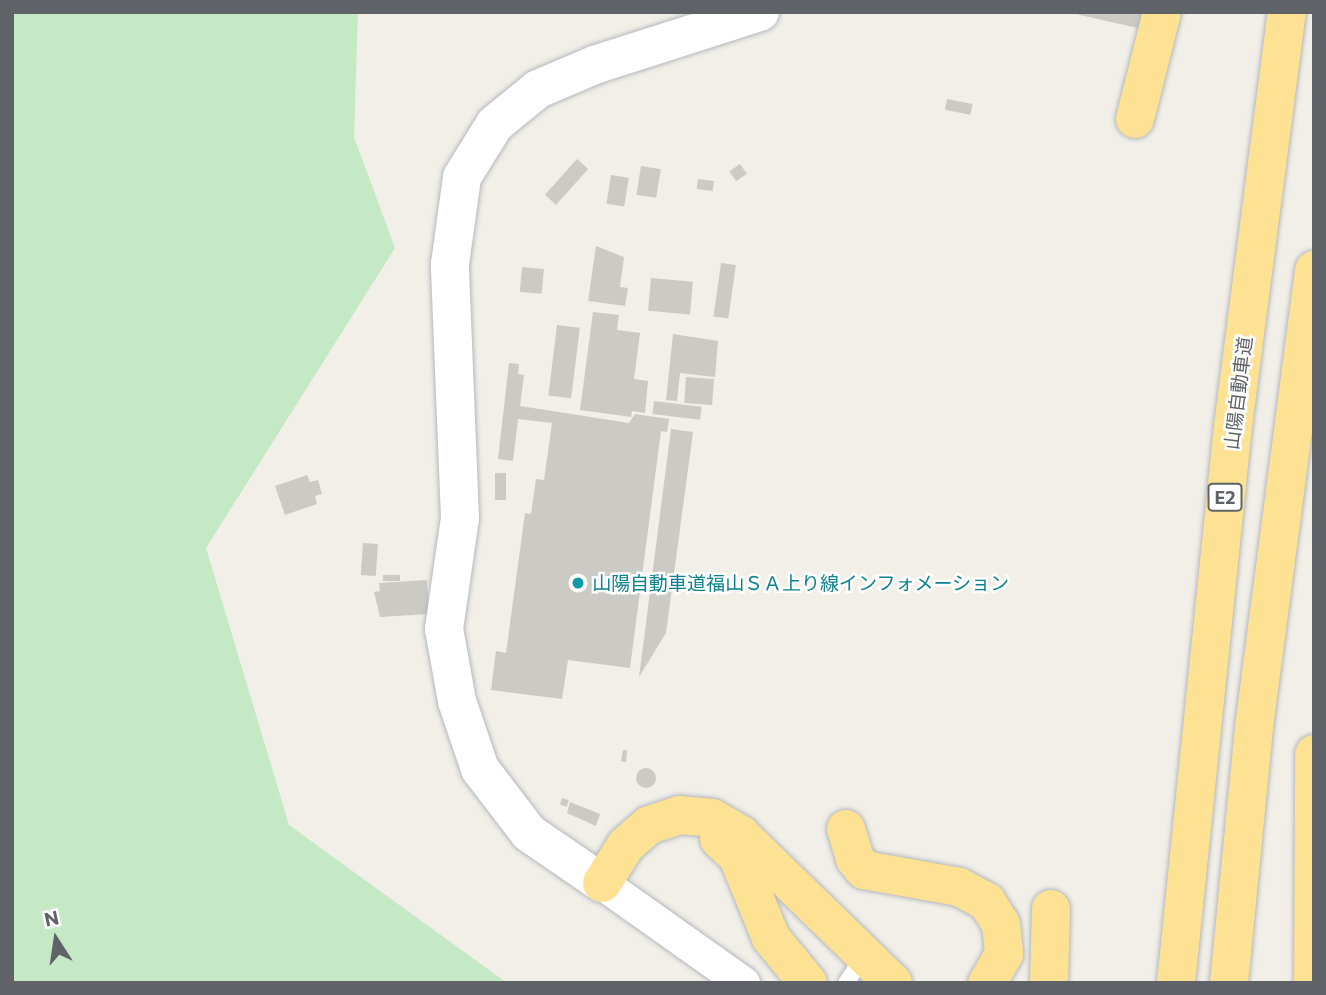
<!DOCTYPE html>
<html>
<head>
<meta charset="utf-8">
<style>
	body { margin:0 }
	#map { position:relative; width:1326px; height:995px; overflow:hidden; background:#f1efe8; font-family:Commissioner,"Noto Sans JP",sans-serif }
	div>[style] { position:absolute }
	.green>* { inset:0; background:#c5e8c5 }
	.building>* { inset:0; background:#cccac5; transform-origin:0 0 }
	.round { border-radius:50% }
	.roads { filter:drop-shadow(0 0 2px #b5b8bc) drop-shadow(0 0 2px #b5b8bc) }
	.lane>* { height:16px; margin:-8px; padding:0 8px; transform-origin:8px; border-radius:8px; background:#fff }
	.street>* { height:33px; margin:-16.5px; padding:0 16.5px; transform-origin:16.5px; border-radius:16.5px; background:#fff }
	.secondary>* { height:38px; margin:-19px; padding:0 19px; transform-origin:19px; border-radius:19px; background:#fff }
	.highway>* { height:38px; margin:-19px; padding:0 19px; transform-origin:19px; border-radius:19px; background:#fde293 }
	.dots>* { width:19px; height:19px; translate:-50% -50%; box-sizing:border-box; border:4px solid #fff; border-radius:50% }
	span { translate:-50% -50%; white-space:nowrap; text-align:center; line-height:1.15; -webkit-text-stroke:5px #fff; paint-order:stroke }
	.shield-label span { padding:2px 5px; background:#fff; border:2px solid; border-radius:5px; -webkit-text-stroke-width:0 }
	.shield-label { font-size:18px; color:#5f6368; font-weight:700 }
	.street-label { font-size:19px; color:#5f6368 }
	.culture-label { font-size:19px; color:#0d838f }
	.left { translate:0 -50%; text-align:left }
	.frame { position:absolute; inset:0; border:14px solid #5f6368; pointer-events:none }
	.north { position:absolute; left:21px; top:904px; width:70px; height:70px; -webkit-text-stroke:5px #fff; paint-order:stroke; rotate:348deg; font-size:19px; font-weight:700; line-height:28px; text-align:center; color:#5f6368 }
	.north::after { content:''; display:block; margin:auto; width:24px; height:32px; background:#5f6368; clip-path:polygon(50% 0,100% 100%,50% 72%,0 100%) }
</style>
</head>
<body>
<div id="map">
	<div class="green">
		<i style="clip-path:polygon(12px 12px,358px 12px,354px 137px,395px 248px,206px 548px,289px 825px,507px 983px,12px 983px)"></i>
	</div>
	<div class="building">
		<i style="clip-path:polygon(1067px 12px,1145px 12px,1142px 29px)"></i>
		<i style="left:947px;top:99px;width:26px;height:11px;rotate:11deg"></i>
		<i style="left:577px;top:159px;width:15px;height:48px;rotate:42deg"></i>
		<i style="left:740px;top:164px;width:12px;height:13px;rotate:55deg"></i>
		<i style="left:641px;top:166px;width:20px;height:29px;rotate:9deg"></i>
		<i style="left:611px;top:175px;width:18px;height:29px;rotate:9deg"></i>
		<i style="left:698px;top:179px;width:16px;height:10px;rotate:7deg"></i>
		<i style="clip-path:polygon(596px 246px,624px 257px,620px 287px,628px 288px,625px 306px,588px 301px)"></i>
		<i style="left:721px;top:263px;width:15px;height:54px;rotate:8deg"></i>
		<i style="left:522px;top:267px;width:22px;height:25px;rotate:5deg"></i>
		<i style="left:651px;top:278px;width:42px;height:33px;rotate:5deg"></i>
		<i style="clip-path:polygon(593px 312px,619px 315px,617px 330px,640px 333px,634px 379px,648px 381px,645px 413px,632px 411px,631px 417px,580px 410px)"></i>
		<i style="left:557px;top:325px;width:23px;height:71px;rotate:7deg"></i>
		<i style="clip-path:polygon(673px 334px,718px 341px,715px 377px,680px 373px,677px 401px,666px 400px)"></i>
		<i style="clip-path:polygon(509px 363px,519px 364px,518px 374px,524px 375px,520px 406px,629px 423px,635px 414px,669px 419px,667px 432px,661px 431px,630px 668px,568px 660px,562px 699px,491px 690px,496px 651px,506px 653px,525px 513px,531px 514px,536px 479px,544px 480px,552px 423px,518px 419px,513px 461px,498px 459px)"></i>
		<i style="left:686px;top:377px;width:28px;height:26px;rotate:4deg"></i>
		<i style="left:654px;top:401px;width:48px;height:13px;rotate:7deg"></i>
		<i style="clip-path:polygon(671px 429px,693px 432px,666px 633px,639px 677px)"></i>
		<i style="left:495px;top:473px;width:11px;height:27px"></i>
		<i style="clip-path:polygon(307px 475px,310px 482px,318px 480px,322px 494px,315px 496px,317px 504px,285px 515px,275px 486px)"></i>
		<i style="left:363px;top:543px;width:15px;height:32px;rotate:4deg"></i>
		<i style="left:383px;top:575px;width:17px;height:6px"></i>
		<i style="clip-path:polygon(427px 580px,429px 614px,380px 617px,374px 592px,380px 591px,379px 583px)"></i>
		<i style="clip-path:polygon(623px 750px,627px 750px,626px 762px,621px 761px)"></i>
		<i class="round" style="left:636px;top:768px;width:20px;height:20px"></i>
		<i style="left:562px;top:798px;width:7px;height:7px;rotate:16deg"></i>
		<i style="clip-path:polygon(570px 802px,600px 814px,596px 826px,567px 813px)"></i>
	</div>
	<div class="roads">
		<div class="lane">
			<i style="left:846px;top:983px;width:18px;rotate:-56deg"></i>
			<i style="left:856px;top:968px;width:17px;rotate:-97deg"></i>
		</div>
		<div class="street">
			<i style="left:602px;top:883px;width:173px;rotate:35.3deg"></i>
		</div>
		<div class="secondary">
			<i style="left:602px;top:883px;width:88px;rotate:-145.6deg"></i>
			<i style="left:529px;top:833px;width:81px;rotate:-127.4deg"></i>
			<i style="left:480px;top:769px;width:72px;rotate:-108.7deg"></i>
			<i style="left:457px;top:701px;width:73px;rotate:-100.2deg"></i>
			<i style="left:444px;top:629px;width:112px;rotate:-81.8deg"></i>
			<i style="left:460px;top:518px;width:254px;rotate:-92.3deg"></i>
			<i style="left:450px;top:264px;width:88px;rotate:-82.1deg"></i>
			<i style="left:462px;top:177px;width:62px;rotate:-58.1deg"></i>
			<i style="left:495px;top:124px;width:55px;rotate:-39.1deg"></i>
			<i style="left:538px;top:89px;width:64px;rotate:-23deg"></i>
			<i style="left:597px;top:64px;width:171px;rotate:-17.7deg"></i>
		</div>
		<div class="highway">
			<i style="left:1135px;top:119px;width:110px;rotate:-75.8deg"></i>
			<i style="left:846px;top:829px;width:31px;rotate:73deg"></i>
			<i style="left:855px;top:859px;width:14px;rotate:51deg"></i>
			<i style="left:864px;top:870px;width:97px;rotate:10.1deg"></i>
			<i style="left:959px;top:887px;width:32px;rotate:28deg"></i>
			<i style="left:987px;top:902px;width:26px;rotate:58deg"></i>
			<i style="left:1001px;top:924px;width:30px;rotate:84deg"></i>
			<i style="left:1004px;top:954px;width:34px;rotate:120deg"></i>
			<i style="left:719px;top:839px;width:26px;rotate:43deg"></i>
			<i style="left:738px;top:857px;width:87px;rotate:67.8deg"></i>
			<i style="left:771px;top:938px;width:58px;rotate:50.6deg"></i>
			<i style="left:602px;top:883px;width:45px;rotate:-57.7deg"></i>
			<i style="left:626px;top:845px;width:30px;rotate:-41deg"></i>
			<i style="left:649px;top:825px;width:32px;rotate:-18deg"></i>
			<i style="left:679px;top:815px;width:33px;rotate:5deg"></i>
			<i style="left:712px;top:818px;width:34px;rotate:30deg"></i>
			<i style="left:741px;top:835px;width:212px;rotate:44.2deg"></i>
			<i style="left:1049px;top:983px;width:74px;rotate:-88.5deg"></i>
			<i style="left:1176px;top:983px;width:560px;rotate:-84.16deg"></i>
			<i style="left:1233px;top:426px;width:418px;rotate:-82.6deg"></i>
			<i style="left:1229px;top:983px;width:257px;rotate:-84.4deg"></i>
			<i style="left:1254px;top:727px;width:461px;rotate:-82.5deg"></i>
			<i style="left:1313px;top:983px;width:229px;rotate:-89.7deg"></i>
		</div>
	</div>
	<div class="dots">
		<i style="left:578px;top:583px;background:#0f9aa8"></i>
	</div>
	<div class="shield-label">
		<span style="left:1225px;top:497px">E2</span>
	</div>
	<div class="street-label">
		<span style="left:1238px;top:393px;rotate:-83deg">山陽自動車道</span>
	</div>
	<div class="culture-label">
		<span class="left" style="left:592px;top:583px">山陽自動車道福山ＳＡ上り線インフォメーション</span>
	</div>
	<div class="frame"></div>
	<div class="north">N</div>
</div>
</body>
</html>
